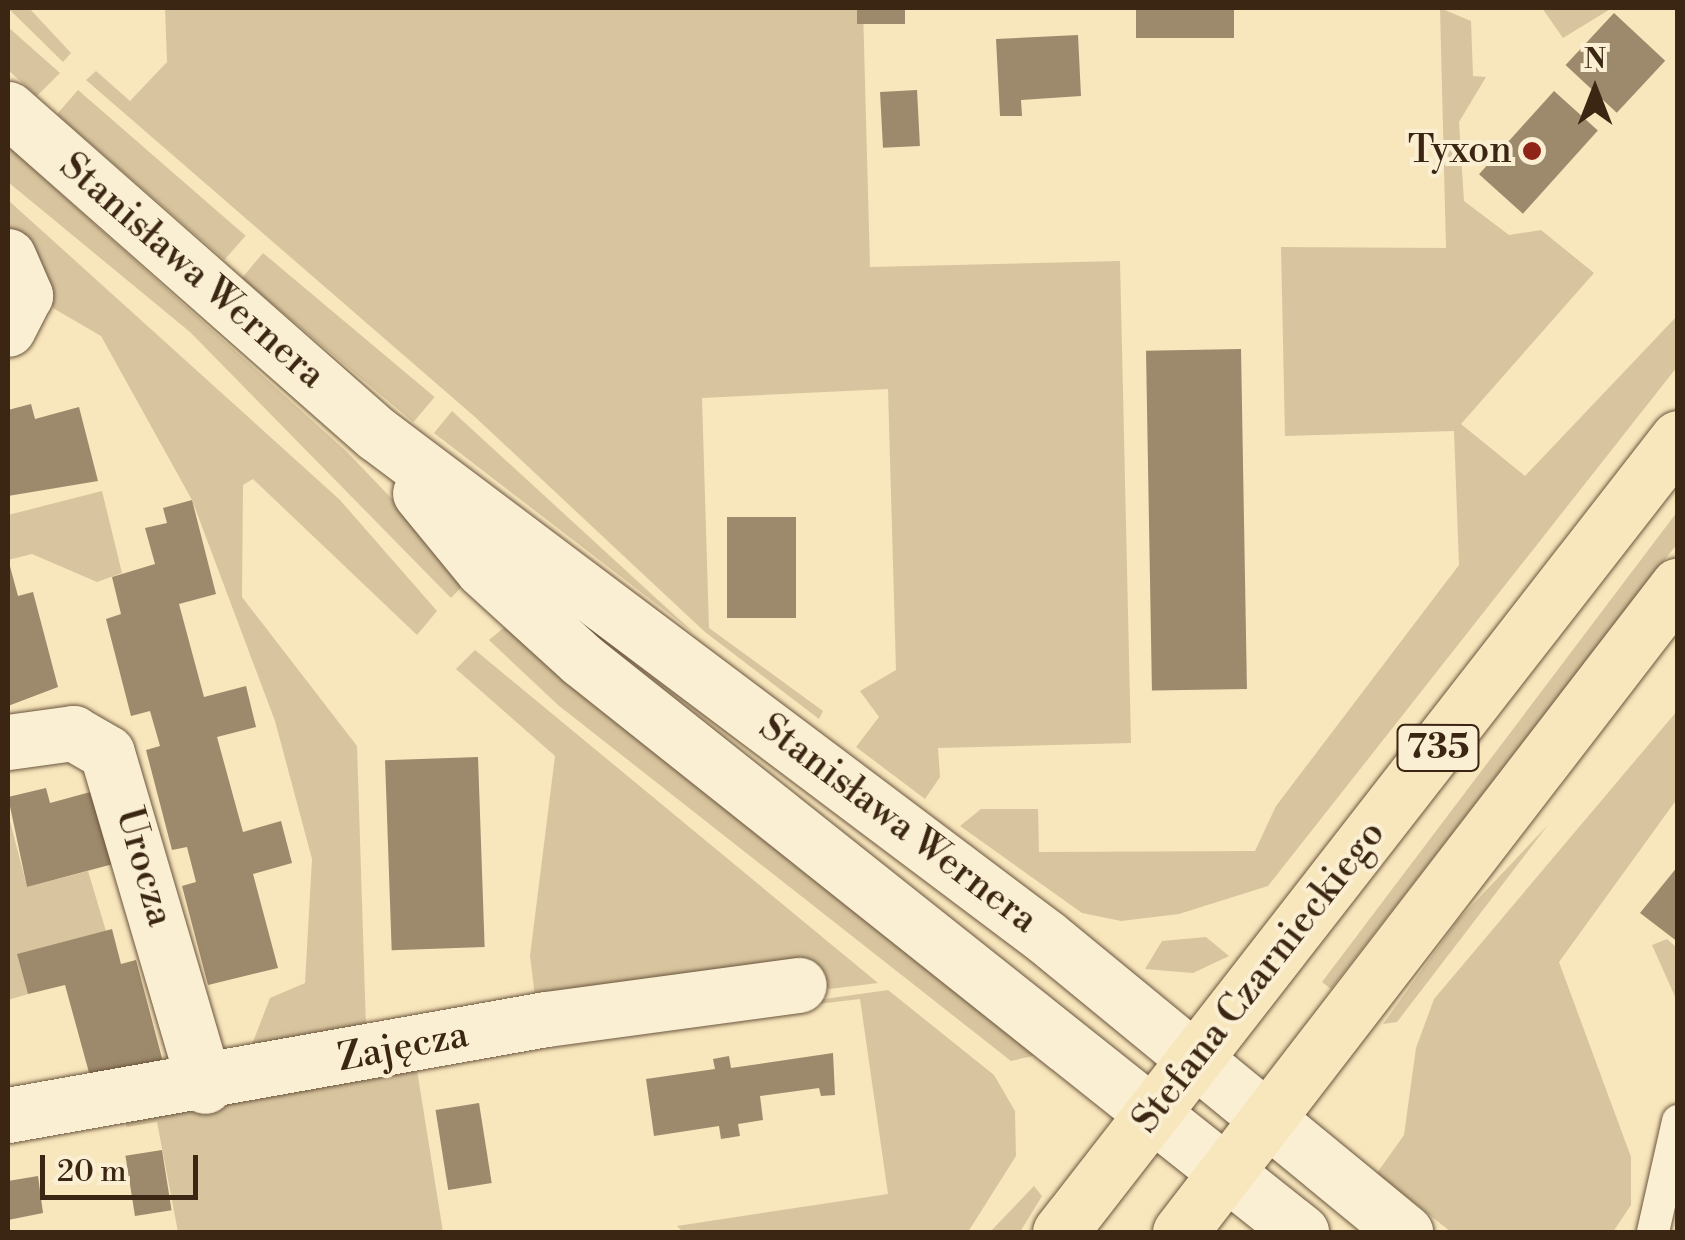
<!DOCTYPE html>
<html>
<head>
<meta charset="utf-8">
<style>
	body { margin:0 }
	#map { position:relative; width:1685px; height:1240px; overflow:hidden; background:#f8e6bc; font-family:"Libre Bodoni",serif }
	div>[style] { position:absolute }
	.green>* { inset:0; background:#d8c59f; transform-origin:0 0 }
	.building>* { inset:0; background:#9d896b; transform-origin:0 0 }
	.roads { filter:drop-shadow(0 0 2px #6a553d) drop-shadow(0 0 2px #6a553d) }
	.lane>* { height:32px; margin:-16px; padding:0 16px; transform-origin:16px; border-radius:16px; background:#faefd3 }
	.street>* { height:55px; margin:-27.5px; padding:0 27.5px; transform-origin:27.5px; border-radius:27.5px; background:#faefd3 }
	.secondary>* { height:55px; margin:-27.5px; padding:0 27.5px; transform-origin:27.5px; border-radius:27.5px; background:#faefd3 }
	.primary>* { height:55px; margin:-27.5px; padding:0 27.5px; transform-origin:27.5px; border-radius:27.5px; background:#f8e6bc }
	.dots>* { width:28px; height:28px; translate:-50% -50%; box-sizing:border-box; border:5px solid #faefd3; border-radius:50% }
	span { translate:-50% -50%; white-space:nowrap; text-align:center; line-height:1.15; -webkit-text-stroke:8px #faefd3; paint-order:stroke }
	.shield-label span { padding:2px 8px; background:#faefd3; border:2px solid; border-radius:8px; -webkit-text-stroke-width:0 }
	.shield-label { font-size:35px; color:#3b2513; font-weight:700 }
	.poi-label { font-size:38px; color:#3b2513 }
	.right { translate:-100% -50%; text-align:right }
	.street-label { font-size:38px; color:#3b2513 }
	.frame { position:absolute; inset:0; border:10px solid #3b2513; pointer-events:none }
	.north { position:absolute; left:1545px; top:40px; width:100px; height:100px; -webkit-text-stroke:8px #faefd3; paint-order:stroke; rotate:0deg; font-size:28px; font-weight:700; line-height:40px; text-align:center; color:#3b2513 }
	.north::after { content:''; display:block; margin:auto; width:35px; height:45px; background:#3b2513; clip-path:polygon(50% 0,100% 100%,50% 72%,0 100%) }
	.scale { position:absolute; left:40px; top:1155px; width:158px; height:45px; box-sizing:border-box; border:5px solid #3b2513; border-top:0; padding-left:12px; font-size:30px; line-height:35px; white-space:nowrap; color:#3b2513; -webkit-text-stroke:8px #faefd3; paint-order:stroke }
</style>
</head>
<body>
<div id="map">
	<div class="green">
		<i style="clip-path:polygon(8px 8px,29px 8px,71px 53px,63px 62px)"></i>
		<i style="clip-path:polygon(165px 8px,863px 8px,870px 267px,1120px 261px,1131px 743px,938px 748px,940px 777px,925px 799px,856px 747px,879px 717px,860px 691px,896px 670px,888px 389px,702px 398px,709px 628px,823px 711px,819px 719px,705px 632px,475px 417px,86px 80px,96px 71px,130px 101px,167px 62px)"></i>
		<i style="clip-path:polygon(1440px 8px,1471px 21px,1473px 76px,1486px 77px,1459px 122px,1464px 201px,1509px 235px,1541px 230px,1594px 273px,1461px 424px,1525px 476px,1677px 316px,1677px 367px,1268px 886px,1179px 914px,1121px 921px,1082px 913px,960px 826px,981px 809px,1038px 809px,1039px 852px,1255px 851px,1276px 806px,1459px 565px,1454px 431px,1285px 436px,1281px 247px,1446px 248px)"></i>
		<i style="clip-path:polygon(1542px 8px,1612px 8px,1563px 38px)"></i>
		<i style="clip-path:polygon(8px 27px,60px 73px,37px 96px,8px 70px)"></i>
		<i style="left:78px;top:90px;width:222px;height:32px;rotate:41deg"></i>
		<i style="clip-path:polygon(8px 146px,346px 451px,469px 579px,451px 598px,190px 332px,8px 182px)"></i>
		<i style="clip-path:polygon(8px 200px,340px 500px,437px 611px,417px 635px,253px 479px,243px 485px,242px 597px,357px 746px,366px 1027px,535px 997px,530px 956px,555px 756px,456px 669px,475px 650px,878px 983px,829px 989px,814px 979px,216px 1053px,251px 1047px,270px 998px,305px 983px,312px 859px,275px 721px,192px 500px,101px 336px,53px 308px,43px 273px,8px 234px)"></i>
		<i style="left:263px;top:253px;width:224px;height:33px;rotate:40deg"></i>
		<i style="clip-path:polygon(452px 411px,694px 633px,434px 433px)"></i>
		<i style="clip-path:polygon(102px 491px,122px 573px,97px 582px,32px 554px,8px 560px,8px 515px)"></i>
		<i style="clip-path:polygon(1677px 512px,1677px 544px,1331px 989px,1322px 982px)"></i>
		<i style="clip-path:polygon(507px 625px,1037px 1055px,1011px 1061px,558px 705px,489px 640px)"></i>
		<i style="clip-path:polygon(1677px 711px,1677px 799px,1559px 962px,1631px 1157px,1631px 1205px,1613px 1232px,1451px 1232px,1377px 1173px,1404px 1135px,1416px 1048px,1434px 999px)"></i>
		<i style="clip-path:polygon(8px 813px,27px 887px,88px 871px,106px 931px,18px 954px,28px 994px,8px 1000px)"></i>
		<i style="clip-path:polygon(1548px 825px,1397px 1022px,1383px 1024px,1458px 920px)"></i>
		<i style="clip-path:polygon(1206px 937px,1229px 956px,1193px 973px,1145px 969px,1162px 941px)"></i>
		<i style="clip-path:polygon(1667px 939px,1677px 948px,1677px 1001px,1652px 945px)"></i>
		<i style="clip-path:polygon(888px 990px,994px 1075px,1015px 1111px,1016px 1156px,968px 1232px,683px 1232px,677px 1226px,888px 1194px,860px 999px,655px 1023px)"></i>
		<i style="clip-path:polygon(416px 1064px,443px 1232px,178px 1232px,157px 1122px,127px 1127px,122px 1113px)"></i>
		<i style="clip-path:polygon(1034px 1186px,1042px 1196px,1020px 1232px,990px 1232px)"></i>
	</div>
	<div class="building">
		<i style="left:857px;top:8px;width:48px;height:16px"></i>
		<i style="left:1136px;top:8px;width:98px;height:30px"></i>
		<i style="left:1614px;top:13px;width:70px;height:71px;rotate:43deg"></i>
		<i style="clip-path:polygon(1078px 35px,1081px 96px,1021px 100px,1022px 116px,1000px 116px,996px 39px)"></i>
		<i style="left:917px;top:90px;width:56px;height:37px;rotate:87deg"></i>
		<i style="left:1554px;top:91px;width:59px;height:112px;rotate:42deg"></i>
		<i style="left:1241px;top:349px;width:340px;height:95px;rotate:89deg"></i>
		<i style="clip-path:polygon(31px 404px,35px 419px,79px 407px,98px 481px,8px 496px,8px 410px)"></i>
		<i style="clip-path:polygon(192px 500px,216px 594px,179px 604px,204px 697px,246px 686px,256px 727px,217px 737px,243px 832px,281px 821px,292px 863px,253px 874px,278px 968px,208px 985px,182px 886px,196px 882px,187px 847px,172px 850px,146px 750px,160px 746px,150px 711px,131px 716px,106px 619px,121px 614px,112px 577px,155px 564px,145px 528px,167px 523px,163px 508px)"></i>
		<i style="left:727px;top:517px;width:69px;height:101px"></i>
		<i style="clip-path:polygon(8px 559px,18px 596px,33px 592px,58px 687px,8px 706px)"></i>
		<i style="left:478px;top:757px;width:190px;height:93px;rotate:88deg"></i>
		<i style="clip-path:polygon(46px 788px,50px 803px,94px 791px,113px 864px,27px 887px,8px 797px)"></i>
		<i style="clip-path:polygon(1678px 866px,1678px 942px,1640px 913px)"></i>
		<i style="clip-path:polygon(112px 929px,121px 964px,136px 960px,163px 1062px,91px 1080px,65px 985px,28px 994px,17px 954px)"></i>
		<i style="clip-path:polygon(833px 1053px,835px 1095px,821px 1096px,819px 1088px,760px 1096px,763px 1120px,738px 1124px,740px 1136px,721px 1139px,719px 1126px,654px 1136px,646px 1079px,715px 1069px,713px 1059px,729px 1056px,731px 1068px)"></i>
		<i style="left:479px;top:1103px;width:81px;height:44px;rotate:81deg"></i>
		<i style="left:162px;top:1150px;width:61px;height:37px;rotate:81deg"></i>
		<i style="clip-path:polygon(38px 1176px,43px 1213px,8px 1220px,8px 1181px)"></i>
	</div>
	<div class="roads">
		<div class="lane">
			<i style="left:1653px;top:1232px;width:114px;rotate:-77.3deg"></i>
		</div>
		<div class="street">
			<i style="left:8px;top:256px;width:43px;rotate:66.4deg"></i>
			<i style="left:25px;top:295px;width:38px;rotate:117deg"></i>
			<i style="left:8px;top:742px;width:66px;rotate:-7.9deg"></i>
			<i style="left:73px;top:733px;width:39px;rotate:30deg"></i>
			<i style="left:107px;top:753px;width:347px;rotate:73.6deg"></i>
			<i style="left:8px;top:1115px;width:546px;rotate:-10.12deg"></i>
			<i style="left:546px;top:1019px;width:255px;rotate:-7.7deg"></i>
		</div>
		<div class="secondary">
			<i style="left:8px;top:109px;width:492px;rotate:41.4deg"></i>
			<i style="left:377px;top:434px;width:837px;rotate:36.94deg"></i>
			<i style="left:1046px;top:937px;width:465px;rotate:39.4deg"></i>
			<i style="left:420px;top:493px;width:99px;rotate:50.7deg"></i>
			<i style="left:483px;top:570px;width:134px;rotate:42.3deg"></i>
			<i style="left:582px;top:660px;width:919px;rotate:38.5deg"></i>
		</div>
		<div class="primary">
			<i style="left:1060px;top:1232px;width:1006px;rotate:-52.11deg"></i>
			<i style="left:1180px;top:1232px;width:816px;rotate:-52.41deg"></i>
		</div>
	</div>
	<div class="dots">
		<i style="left:1532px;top:151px;background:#8f2418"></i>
	</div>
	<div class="shield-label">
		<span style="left:1438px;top:748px">735</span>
	</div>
	<div class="poi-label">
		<span class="right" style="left:1512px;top:151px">Tyxon</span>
	</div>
	<div class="street-label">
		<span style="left:192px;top:271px;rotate:41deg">Stanisława Wernera</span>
		<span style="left:898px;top:824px;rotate:37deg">Stanisława Wernera</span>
		<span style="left:144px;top:867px;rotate:74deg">Urocza</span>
		<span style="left:1259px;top:977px;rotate:-52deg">Stefana Czarnieckiego</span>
		<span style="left:403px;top:1047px;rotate:-11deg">Zajęcza</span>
	</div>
	<div class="frame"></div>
	<div class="north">N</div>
	<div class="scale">20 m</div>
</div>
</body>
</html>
